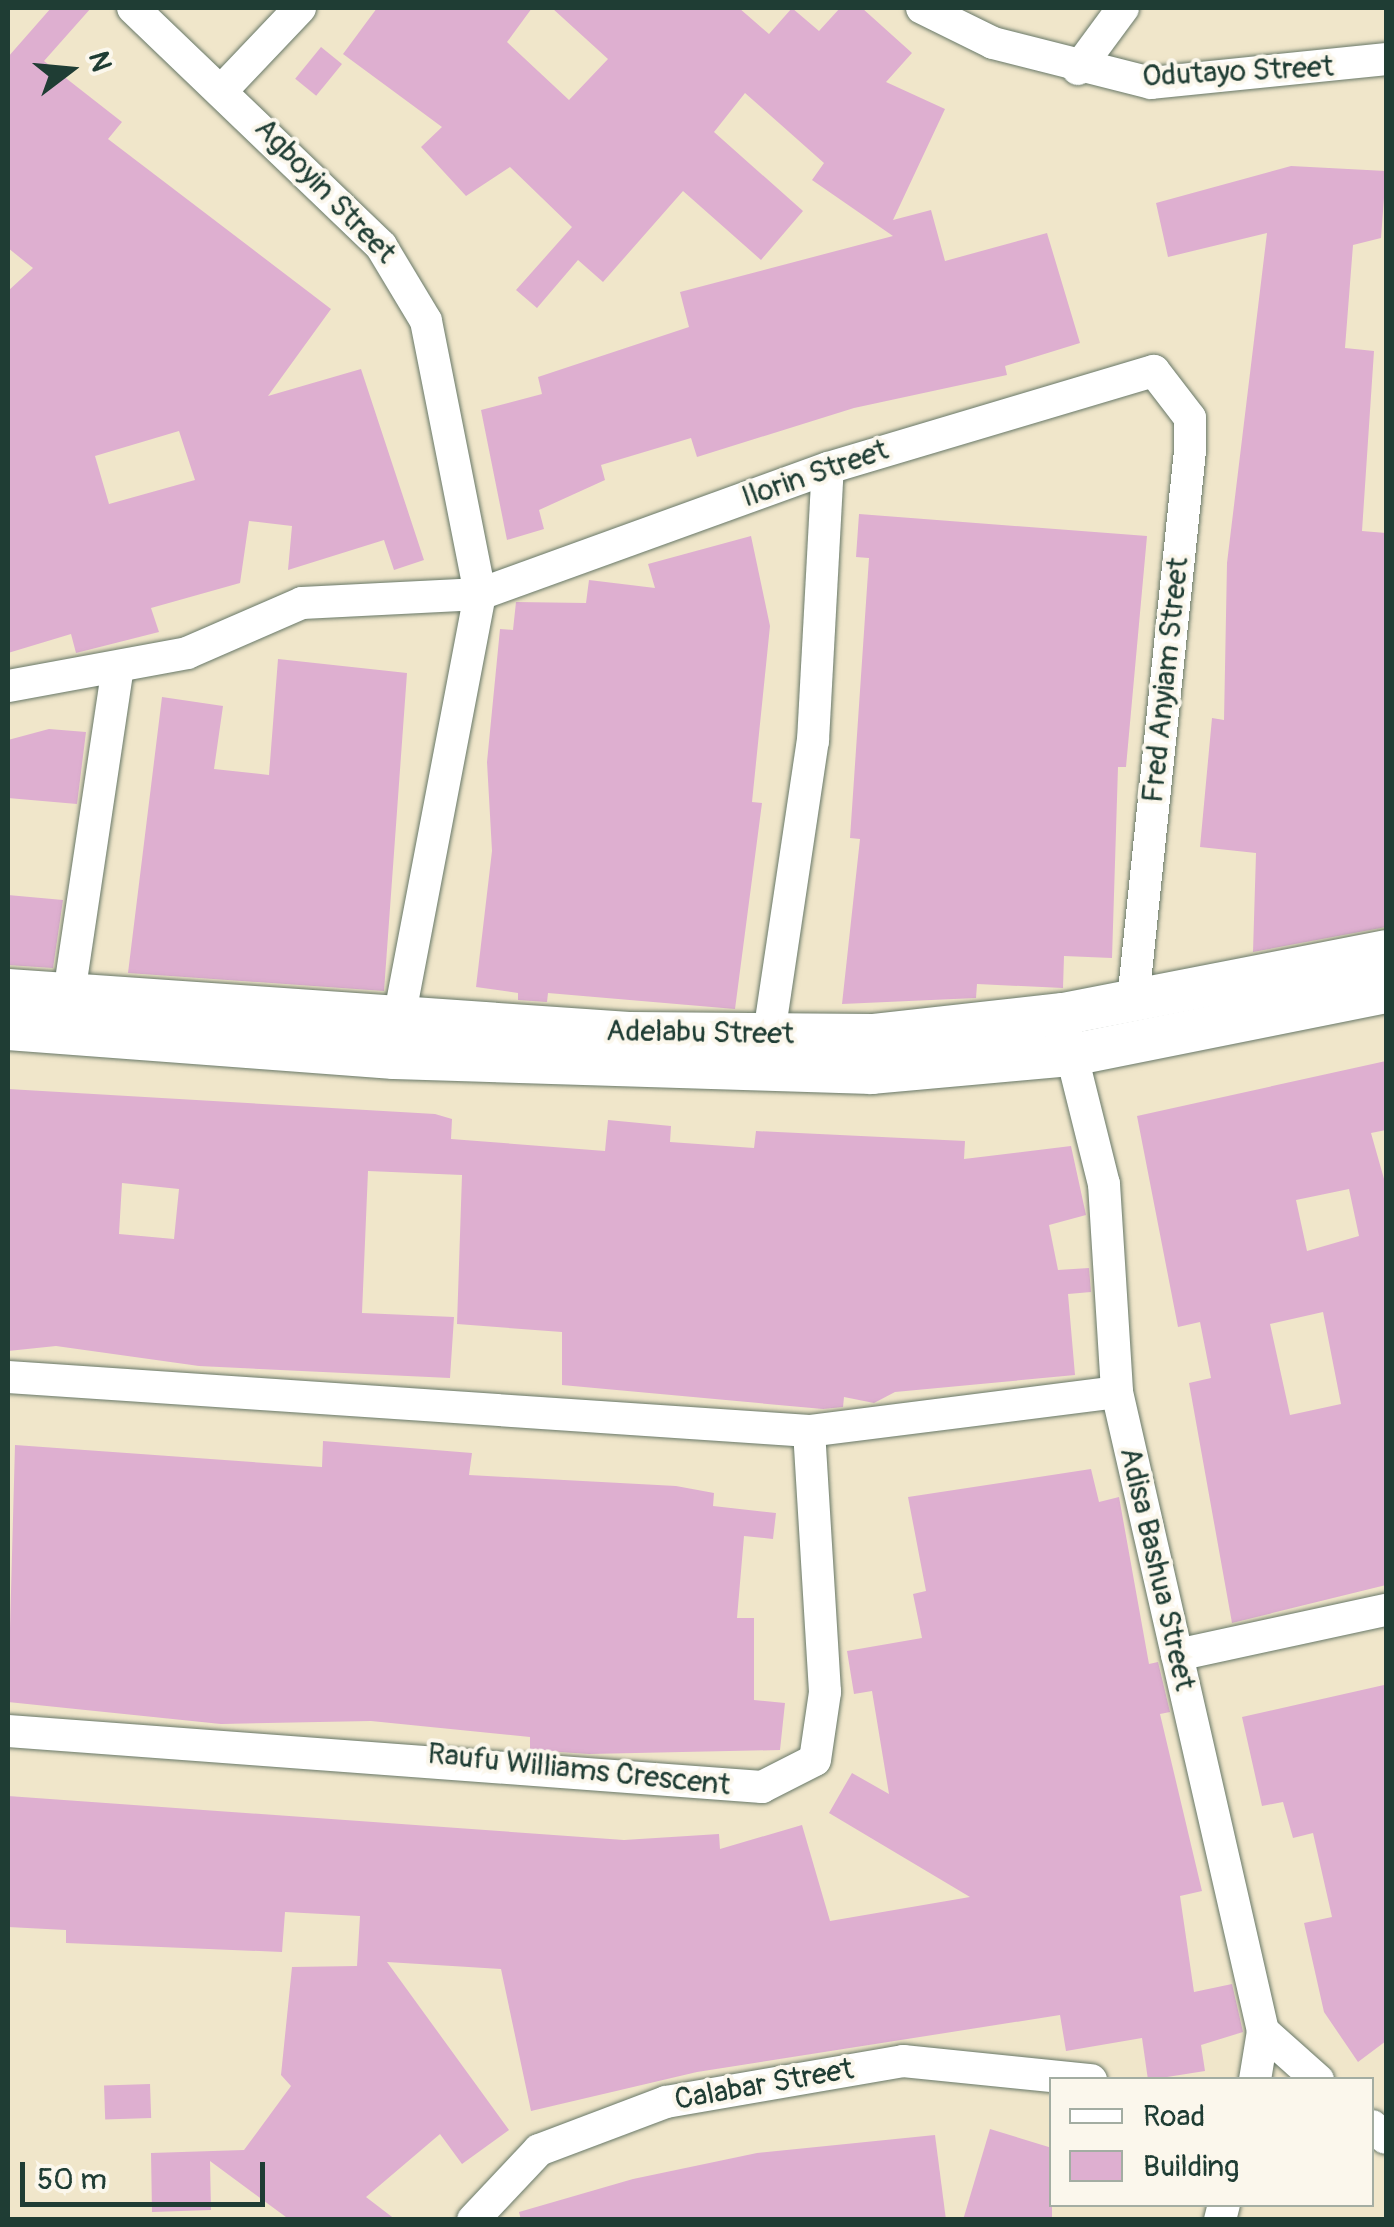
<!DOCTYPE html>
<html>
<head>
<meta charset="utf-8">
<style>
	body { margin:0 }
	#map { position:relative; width:1394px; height:2227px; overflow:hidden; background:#f0e6ca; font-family:Pangolin,sans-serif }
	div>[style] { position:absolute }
	.building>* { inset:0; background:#deafd0; transform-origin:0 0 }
	.roads { filter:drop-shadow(0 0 2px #687868) drop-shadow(0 0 2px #687868) }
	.minor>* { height:32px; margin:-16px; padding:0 16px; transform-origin:16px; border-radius:16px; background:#fff }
	.major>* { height:42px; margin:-21px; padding:0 21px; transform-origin:21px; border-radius:21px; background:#fff }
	span { translate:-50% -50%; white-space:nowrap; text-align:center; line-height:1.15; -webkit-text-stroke:8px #fbf7ec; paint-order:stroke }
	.street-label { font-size:30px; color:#1f3d34 }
	.frame { position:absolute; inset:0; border:10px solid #1f3d34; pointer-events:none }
	.legend { position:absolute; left:1049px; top:2077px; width:325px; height:130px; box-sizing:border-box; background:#fbf7ec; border:2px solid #a3ada2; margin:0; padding:12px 18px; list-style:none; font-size:30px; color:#1f3d34 }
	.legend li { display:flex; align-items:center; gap:20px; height:50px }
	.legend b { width:50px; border:2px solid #a3ada2 }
	.north { position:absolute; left:20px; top:20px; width:100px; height:100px; -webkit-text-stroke:8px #fbf7ec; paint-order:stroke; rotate:74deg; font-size:28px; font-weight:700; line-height:40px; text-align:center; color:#1f3d34 }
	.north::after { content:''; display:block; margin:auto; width:35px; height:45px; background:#1f3d34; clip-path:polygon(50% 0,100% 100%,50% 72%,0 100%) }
	.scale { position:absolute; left:20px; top:2162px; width:245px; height:45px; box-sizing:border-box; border:5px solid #1f3d34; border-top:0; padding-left:12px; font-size:30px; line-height:35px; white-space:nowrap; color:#1f3d34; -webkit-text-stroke:8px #fbf7ec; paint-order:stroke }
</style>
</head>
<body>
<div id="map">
	<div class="building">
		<i style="clip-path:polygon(evenodd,51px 8px,91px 8px,44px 61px,122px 122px,108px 139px,331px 309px,268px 396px,361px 369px,424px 560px,394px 570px,384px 540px,288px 570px,292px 526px,249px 521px,240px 583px,151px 608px,159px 632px,76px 653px,71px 634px,8px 653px,8px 291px,33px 268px,8px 248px,8px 57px,51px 8px,179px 431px,195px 480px,109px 504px,95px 456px,179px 431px)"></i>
		<i style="clip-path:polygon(377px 8px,532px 8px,507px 42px,569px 100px,608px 59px,552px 8px,739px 8px,769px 34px,792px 8px,819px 31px,840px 8px,862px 8px,912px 53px,886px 82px,945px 109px,893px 220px,931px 210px,945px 261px,1047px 233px,1080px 343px,1005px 366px,1007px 375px,854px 408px,697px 457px,691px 438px,601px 465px,605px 480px,539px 510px,544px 529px,507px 540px,481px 410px,542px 394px,538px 377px,689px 327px,680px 292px,893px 236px,812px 180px,824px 163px,745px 93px,714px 132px,803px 211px,761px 260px,683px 191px,603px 282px,578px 260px,537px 308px,516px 290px,572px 227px,510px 167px,466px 196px,421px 147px,442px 127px,343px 54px)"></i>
		<i style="left:321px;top:47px;width:27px;height:41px;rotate:39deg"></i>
		<i style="clip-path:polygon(1291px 166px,1386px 171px,1381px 238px,1353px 245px,1345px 348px,1374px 351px,1362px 531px,1386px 533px,1386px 927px,1253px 952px,1256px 853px,1200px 847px,1212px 718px,1224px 720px,1227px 563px,1267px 233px,1168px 257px,1156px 203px)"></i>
		<i style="clip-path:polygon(859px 514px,1147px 536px,1126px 767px,1118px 767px,1112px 958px,1064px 956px,1063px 988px,977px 984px,976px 998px,842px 1004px,860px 839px,850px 838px,869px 558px,856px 557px)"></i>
		<i style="clip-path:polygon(751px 536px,770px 626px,752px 802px,762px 803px,735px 1009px,548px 993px,547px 1002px,518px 1000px,518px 993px,476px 987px,492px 851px,487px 762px,500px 629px,513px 630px,516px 602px,586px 603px,589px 580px,655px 588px,648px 564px)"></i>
		<i style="clip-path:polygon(278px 659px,407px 673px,384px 991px,128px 973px,162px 697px,223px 706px,214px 769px,269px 775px)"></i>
		<i style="clip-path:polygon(49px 729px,86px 732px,77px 804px,8px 798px,8px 740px)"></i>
		<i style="clip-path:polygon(8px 895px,63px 900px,53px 968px,8px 965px)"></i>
		<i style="clip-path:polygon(evenodd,1386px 1061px,1386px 1130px,1371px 1133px,1386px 1186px,1386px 1585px,1232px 1623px,1189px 1383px,1211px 1378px,1200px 1322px,1178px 1327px,1137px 1116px,1386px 1061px,1349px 1189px,1359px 1236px,1307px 1251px,1296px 1200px,1349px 1189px,1386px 1061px,1323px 1312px,1341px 1404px,1290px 1415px,1270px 1324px,1323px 1312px)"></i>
		<i style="clip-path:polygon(evenodd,8px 1089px,435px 1114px,452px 1119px,451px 1139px,605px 1151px,608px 1120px,671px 1126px,670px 1142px,754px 1148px,756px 1131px,965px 1141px,964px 1159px,1071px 1146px,1086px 1215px,1049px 1225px,1058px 1270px,1089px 1268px,1091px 1292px,1068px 1294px,1075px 1375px,895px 1392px,874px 1403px,844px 1397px,843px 1407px,823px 1409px,562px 1385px,562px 1332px,457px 1324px,462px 1175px,368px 1171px,362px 1313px,454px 1317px,450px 1378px,199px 1366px,56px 1346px,8px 1351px,8px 1089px,122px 1183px,179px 1189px,174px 1239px,119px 1234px,122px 1183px)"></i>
		<i style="clip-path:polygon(323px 1441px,472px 1453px,469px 1475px,676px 1486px,714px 1493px,713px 1506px,776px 1513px,773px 1539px,744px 1536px,737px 1618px,754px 1618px,754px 1700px,785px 1703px,780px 1750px,589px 1754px,530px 1750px,530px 1737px,371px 1721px,221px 1724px,8px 1702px,15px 1445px,322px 1467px)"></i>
		<i style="clip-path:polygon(1091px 1469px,1099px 1502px,1119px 1497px,1149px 1664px,1158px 1662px,1170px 1712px,1160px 1714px,1202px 1891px,1180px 1896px,1194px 1992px,1232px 1984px,1243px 2032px,1201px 2045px,1205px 2071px,1148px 2080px,1142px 2038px,1066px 2051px,1060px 2015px,697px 2072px,531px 2111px,501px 1969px,387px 1962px,509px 2130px,462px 2164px,440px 2134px,366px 2197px,396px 2220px,290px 2220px,210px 2161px,211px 2210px,152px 2212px,151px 2153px,244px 2150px,291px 2086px,281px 2075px,292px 1967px,357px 1966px,360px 1916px,285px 1912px,282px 1952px,66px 1943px,66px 1930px,8px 1927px,8px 1796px,624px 1840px,719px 1834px,720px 1849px,802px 1825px,830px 1921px,970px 1897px,829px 1813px,852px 1773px,889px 1794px,872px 1691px,854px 1694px,847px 1651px,922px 1638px,913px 1594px,926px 1591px,908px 1497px)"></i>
		<i style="clip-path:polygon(1384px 1685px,1386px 2041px,1358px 2062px,1324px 2012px,1304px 1923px,1332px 1917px,1313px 1833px,1293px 1838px,1283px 1802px,1262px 1806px,1242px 1717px)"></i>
		<i style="left:150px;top:2084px;width:34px;height:46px;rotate:88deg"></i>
		<i style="clip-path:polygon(990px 2129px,1052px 2148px,1052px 2220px,963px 2220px)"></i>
		<i style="clip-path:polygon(935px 2135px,946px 2220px,521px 2220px,519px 2212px,633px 2179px,757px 2153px)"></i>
	</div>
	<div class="roads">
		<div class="minor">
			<i style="left:133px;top:8px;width:344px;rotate:43.8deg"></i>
			<i style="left:381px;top:246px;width:87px;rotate:59deg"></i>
			<i style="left:426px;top:321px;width:278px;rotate:78.8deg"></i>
			<i style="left:480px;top:594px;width:455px;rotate:100.8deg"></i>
			<i style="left:922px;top:8px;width:79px;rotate:26.2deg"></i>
			<i style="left:993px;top:43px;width:163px;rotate:14.2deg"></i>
			<i style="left:1151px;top:83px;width:236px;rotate:-5.8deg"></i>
			<i style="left:1078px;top:69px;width:76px;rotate:-53.6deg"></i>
			<i style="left:225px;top:87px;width:109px;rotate:-46.5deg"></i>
			<i style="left:8px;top:686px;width:182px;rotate:-10.4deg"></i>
			<i style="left:187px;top:653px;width:125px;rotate:-23.5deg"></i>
			<i style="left:302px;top:603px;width:178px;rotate:-2.9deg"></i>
			<i style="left:480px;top:594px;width:370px;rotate:-19.9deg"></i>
			<i style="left:828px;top:468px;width:340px;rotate:-16.6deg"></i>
			<i style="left:1154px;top:371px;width:59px;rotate:52.5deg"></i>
			<i style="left:1190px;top:418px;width:33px;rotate:90deg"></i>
			<i style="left:1190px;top:451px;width:554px;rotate:95.91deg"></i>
			<i style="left:66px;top:1014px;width:350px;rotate:-81.5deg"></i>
			<i style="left:1067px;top:1036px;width:153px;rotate:76deg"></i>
			<i style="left:1104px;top:1184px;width:208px;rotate:86.4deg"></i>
			<i style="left:1117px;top:1392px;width:655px;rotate:77.13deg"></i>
			<i style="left:1263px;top:2031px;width:50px;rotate:99.3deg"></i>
			<i style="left:766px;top:1054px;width:317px;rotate:-81.5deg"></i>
			<i style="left:813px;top:741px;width:273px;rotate:-86.9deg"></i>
			<i style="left:8px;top:1377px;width:803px;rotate:3.86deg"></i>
			<i style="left:809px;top:1431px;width:310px;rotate:-7.2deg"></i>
			<i style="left:1177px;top:1655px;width:214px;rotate:-12.2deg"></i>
			<i style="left:8px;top:1731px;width:756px;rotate:4.25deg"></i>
			<i style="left:762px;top:1787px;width:59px;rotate:-27deg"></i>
			<i style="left:815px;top:1760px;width:69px;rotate:-81.6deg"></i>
			<i style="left:825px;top:1692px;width:261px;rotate:-93.5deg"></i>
			<i style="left:1263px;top:2031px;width:74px;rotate:41.7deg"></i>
			<i style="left:1372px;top:2126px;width:18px;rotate:41deg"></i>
			<i style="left:473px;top:2220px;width:96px;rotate:-46.7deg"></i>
			<i style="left:539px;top:2150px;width:136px;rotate:-20.7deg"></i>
			<i style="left:666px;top:2102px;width:241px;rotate:-9.8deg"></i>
			<i style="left:903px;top:2061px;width:189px;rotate:5.8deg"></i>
			<i style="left:1220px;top:2220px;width:16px;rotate:-76deg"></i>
		</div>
		<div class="major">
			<i style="left:8px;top:990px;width:622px;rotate:3.96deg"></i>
			<i style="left:629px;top:1033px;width:243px;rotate:0.5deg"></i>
			<i style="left:872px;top:1035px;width:192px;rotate:-6.3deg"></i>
			<i style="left:1063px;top:1014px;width:329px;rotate:-11deg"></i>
			<i style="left:8px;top:1029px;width:387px;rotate:4.3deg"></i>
			<i style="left:394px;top:1058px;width:478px;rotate:1.8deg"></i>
			<i style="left:872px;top:1073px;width:200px;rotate:-5.2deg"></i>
			<i style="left:1071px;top:1055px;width:321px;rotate:-11.3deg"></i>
		</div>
	</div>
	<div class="street-label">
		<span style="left:1238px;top:72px;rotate:-3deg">Odutayo Street</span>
		<span style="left:325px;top:191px;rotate:46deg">Agboyin Street</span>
		<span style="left:815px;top:474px;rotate:-19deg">Ilorin Street</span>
		<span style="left:1166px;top:680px;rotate:-84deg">Fred Anyiam Street</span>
		<span style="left:700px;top:1033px;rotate:1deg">Adelabu Street</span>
		<span style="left:1157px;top:1569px;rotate:77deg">Adisa Bashua Street</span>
		<span style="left:579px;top:1770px;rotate:6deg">Raufu Williams Crescent</span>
		<span style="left:764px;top:2085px;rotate:-10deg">Calabar Street</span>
	</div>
	<div class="frame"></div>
	<ul class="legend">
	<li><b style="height:12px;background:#fff"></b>Road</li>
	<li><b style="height:28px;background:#deafd0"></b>Building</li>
	</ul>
	<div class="north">N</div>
	<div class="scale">50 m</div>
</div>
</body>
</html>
